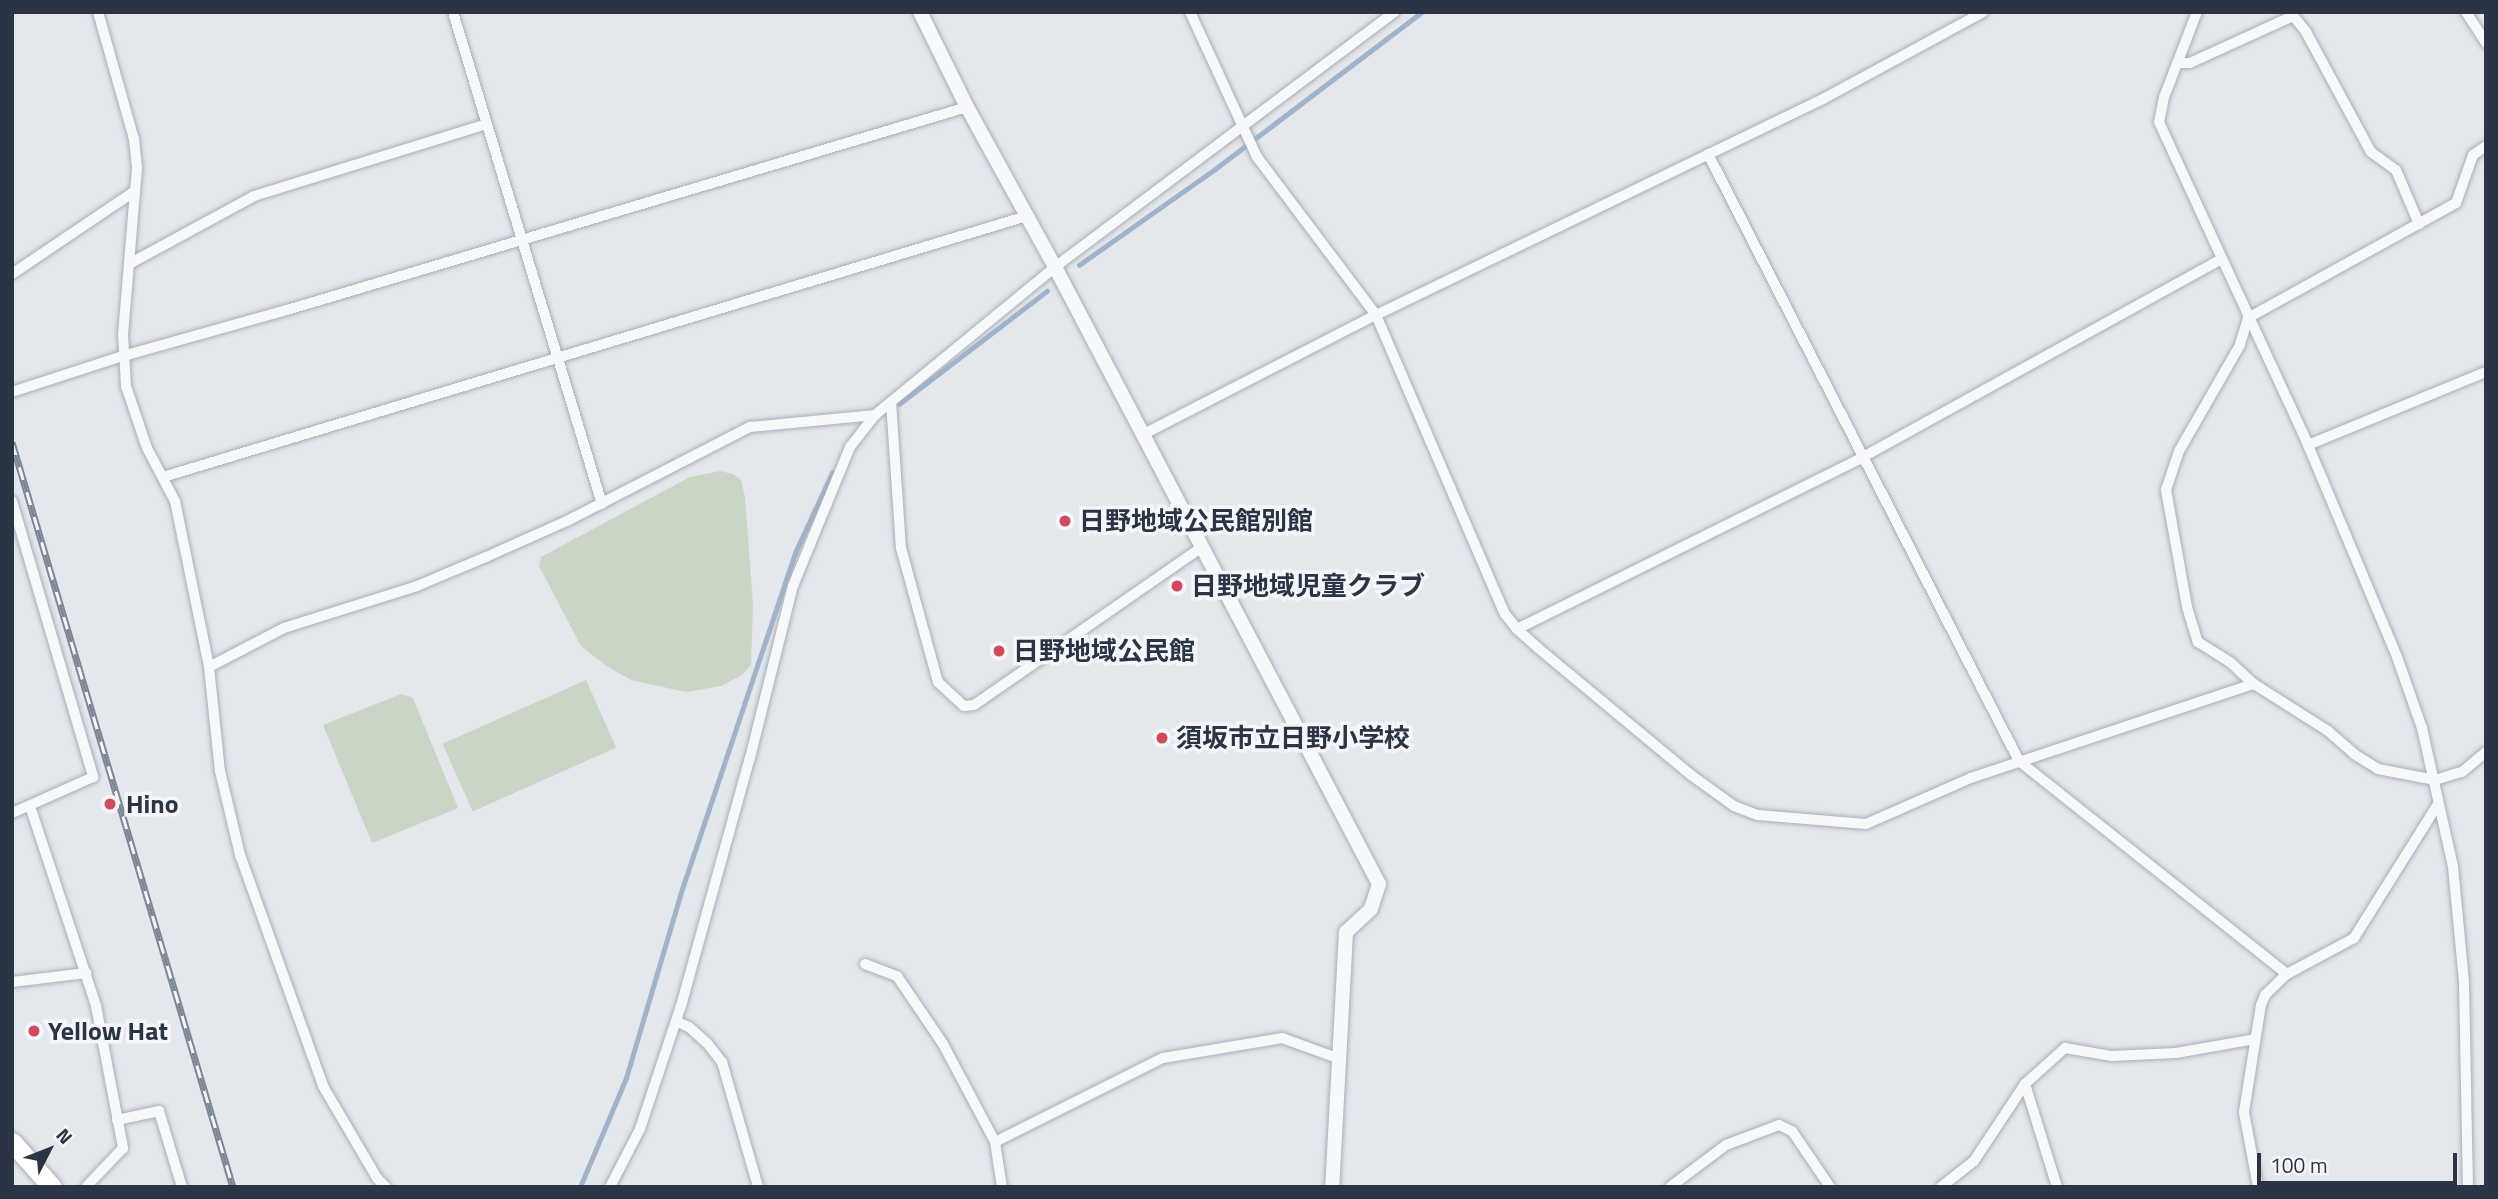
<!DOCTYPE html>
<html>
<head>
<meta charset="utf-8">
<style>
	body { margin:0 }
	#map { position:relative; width:2498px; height:1199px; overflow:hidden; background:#e4e7ec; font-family:"Titillium Web","Noto Sans JP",sans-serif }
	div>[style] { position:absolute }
	.green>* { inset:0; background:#c9d6c5; transform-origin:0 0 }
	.stream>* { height:4.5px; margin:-2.25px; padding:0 2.25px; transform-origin:2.25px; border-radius:2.25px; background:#9fb4cc }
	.roads { filter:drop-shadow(0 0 2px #a9aeb7) drop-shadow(0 0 2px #a9aeb7) }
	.minor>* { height:10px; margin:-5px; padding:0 5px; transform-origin:5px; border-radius:5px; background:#f7f8fa }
	.tertiary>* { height:14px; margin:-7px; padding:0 7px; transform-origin:7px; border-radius:7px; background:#f7f8fa }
	.trunk>* { height:19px; margin:-9.5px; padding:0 9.5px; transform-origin:9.5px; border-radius:9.5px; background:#fff }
	.rail>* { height:7px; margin-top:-3.5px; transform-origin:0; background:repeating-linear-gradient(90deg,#f4f6f9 0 13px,#7d8696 0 26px); box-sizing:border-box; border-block:2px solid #7d8696 }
	.dots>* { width:19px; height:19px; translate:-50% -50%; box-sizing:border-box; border:4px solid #f4f6f9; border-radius:50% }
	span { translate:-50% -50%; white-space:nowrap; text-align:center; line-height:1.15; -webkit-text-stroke:7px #f4f6f9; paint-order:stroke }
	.poi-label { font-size:26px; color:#2b3445; font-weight:700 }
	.left { translate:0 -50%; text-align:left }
	.frame { position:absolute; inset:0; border:14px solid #2b3445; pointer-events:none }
	.north { position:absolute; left:14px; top:1115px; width:70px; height:70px; -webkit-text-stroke:5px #f4f6f9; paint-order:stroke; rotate:48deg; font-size:19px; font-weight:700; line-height:28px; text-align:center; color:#2b3445 }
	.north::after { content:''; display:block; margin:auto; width:24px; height:32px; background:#2b3445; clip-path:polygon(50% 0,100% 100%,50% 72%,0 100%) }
	.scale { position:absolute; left:2257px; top:1153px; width:200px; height:32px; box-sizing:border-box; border:4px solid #2b3445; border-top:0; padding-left:9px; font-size:21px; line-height:24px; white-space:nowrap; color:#2b3445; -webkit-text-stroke:5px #f4f6f9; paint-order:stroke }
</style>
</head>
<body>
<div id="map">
	<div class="green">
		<i style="clip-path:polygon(720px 471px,733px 474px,741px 480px,745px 497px,753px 605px,751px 665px,742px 675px,721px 686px,686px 692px,631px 680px,605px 665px,581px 646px,539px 566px,541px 557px,690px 477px)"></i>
		<i style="left:586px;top:680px;width:74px;height:157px;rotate:66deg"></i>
		<i style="clip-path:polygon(401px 694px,413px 698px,458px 808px,372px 843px,323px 725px)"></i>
	</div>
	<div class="stream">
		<i style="left:1079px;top:265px;width:166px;rotate:-35.2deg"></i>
		<i style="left:1215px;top:169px;width:260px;rotate:-37.2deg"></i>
		<i style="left:899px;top:404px;width:186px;rotate:-37.4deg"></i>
		<i style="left:580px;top:1187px;width:118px;rotate:-67.1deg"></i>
		<i style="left:626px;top:1078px;width:197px;rotate:-73.5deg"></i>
		<i style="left:682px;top:889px;width:354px;rotate:-71.4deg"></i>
		<i style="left:795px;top:553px;width:88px;rotate:-65.2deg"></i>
	</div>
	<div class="roads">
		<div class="minor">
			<i style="left:98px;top:12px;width:132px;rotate:74.2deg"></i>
			<i style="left:134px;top:139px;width:29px;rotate:84deg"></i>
			<i style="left:137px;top:168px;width:167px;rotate:94.8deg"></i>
			<i style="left:123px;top:334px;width:52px;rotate:86.7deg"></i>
			<i style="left:126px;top:386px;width:65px;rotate:71.3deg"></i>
			<i style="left:147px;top:448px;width:60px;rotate:62.2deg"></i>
			<i style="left:175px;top:501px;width:169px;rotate:78.4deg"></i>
			<i style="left:209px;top:667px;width:105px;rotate:84deg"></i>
			<i style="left:220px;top:771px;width:86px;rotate:76.6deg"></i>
			<i style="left:240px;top:855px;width:245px;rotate:70.2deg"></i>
			<i style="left:323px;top:1086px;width:107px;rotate:59.6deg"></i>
			<i style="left:377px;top:1178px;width:13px;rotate:45deg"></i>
			<i style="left:453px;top:12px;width:514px;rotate:73.15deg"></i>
			<i style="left:1190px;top:12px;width:160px;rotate:65.2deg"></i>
			<i style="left:1257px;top:157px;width:198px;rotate:53deg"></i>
			<i style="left:1376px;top:315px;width:326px;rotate:66.7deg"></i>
			<i style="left:1505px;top:614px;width:19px;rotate:51deg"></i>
			<i style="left:1517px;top:629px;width:28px;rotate:42deg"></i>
			<i style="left:1538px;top:648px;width:199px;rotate:39.7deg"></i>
			<i style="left:1691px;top:775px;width:53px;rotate:35.8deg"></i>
			<i style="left:1734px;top:806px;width:26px;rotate:21deg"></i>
			<i style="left:1758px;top:815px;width:108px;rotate:4.8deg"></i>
			<i style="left:1866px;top:824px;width:115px;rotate:-23.7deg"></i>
			<i style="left:1971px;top:778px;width:298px;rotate:-18.4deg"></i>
			<i style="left:2197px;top:12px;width:91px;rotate:111.2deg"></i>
			<i style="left:2164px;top:97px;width:25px;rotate:101deg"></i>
			<i style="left:2159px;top:122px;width:356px;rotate:65.2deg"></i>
			<i style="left:2308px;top:445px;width:230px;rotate:67.2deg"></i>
			<i style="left:2397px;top:657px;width:75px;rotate:70.6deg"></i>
			<i style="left:2422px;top:728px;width:142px;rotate:77.4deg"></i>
			<i style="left:2453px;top:867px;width:116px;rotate:84.5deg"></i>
			<i style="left:2464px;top:982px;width:205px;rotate:88.9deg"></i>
			<i style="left:2290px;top:12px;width:26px;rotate:51deg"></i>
			<i style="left:2306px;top:32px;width:136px;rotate:61.6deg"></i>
			<i style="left:2371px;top:152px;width:31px;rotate:36deg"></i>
			<i style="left:2396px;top:170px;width:59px;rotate:66.9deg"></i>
			<i style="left:2466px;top:12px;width:37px;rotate:57deg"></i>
			<i style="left:2177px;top:63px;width:13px"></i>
			<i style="left:2190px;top:63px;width:111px;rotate:-24.5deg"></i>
			<i style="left:2486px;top:146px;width:16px;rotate:145deg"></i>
			<i style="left:2473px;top:155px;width:51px;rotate:109.5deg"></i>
			<i style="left:2456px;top:203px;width:238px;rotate:151.1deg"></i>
			<i style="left:2248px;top:318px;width:28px;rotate:107deg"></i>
			<i style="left:2240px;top:345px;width:122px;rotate:119.9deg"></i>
			<i style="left:2179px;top:451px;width:41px;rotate:108.4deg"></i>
			<i style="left:2166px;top:490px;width:119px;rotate:79.8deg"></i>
			<i style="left:2187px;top:607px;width:37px;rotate:73deg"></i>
			<i style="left:2198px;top:642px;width:38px;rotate:32deg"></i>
			<i style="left:2230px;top:662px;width:33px;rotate:43deg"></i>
			<i style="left:2254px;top:684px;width:88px;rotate:32.4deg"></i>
			<i style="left:2328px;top:731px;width:35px;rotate:41deg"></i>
			<i style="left:2354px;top:754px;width:28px;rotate:32deg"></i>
			<i style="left:2378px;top:769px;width:58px;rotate:10.9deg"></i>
			<i style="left:2435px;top:780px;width:28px;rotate:-17deg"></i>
			<i style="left:2462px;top:772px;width:31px;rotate:-40deg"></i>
			<i style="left:1708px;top:154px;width:682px;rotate:62.87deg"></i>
			<i style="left:2019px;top:761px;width:342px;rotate:38.5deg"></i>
			<i style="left:129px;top:264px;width:142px;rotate:-28.5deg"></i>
			<i style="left:254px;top:196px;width:243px;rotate:-17.2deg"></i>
			<i style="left:12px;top:274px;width:148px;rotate:-34deg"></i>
			<i style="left:12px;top:392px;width:117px;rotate:-18deg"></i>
			<i style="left:123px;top:356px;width:170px;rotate:-15.7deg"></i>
			<i style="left:287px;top:310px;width:710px;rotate:-16.62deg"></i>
			<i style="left:891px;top:402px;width:146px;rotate:86.1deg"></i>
			<i style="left:901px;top:548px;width:139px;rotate:74.6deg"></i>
			<i style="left:938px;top:682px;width:35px;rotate:43deg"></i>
			<i style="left:964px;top:706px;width:10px;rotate:-6deg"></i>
			<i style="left:974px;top:705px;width:277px;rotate:-34.7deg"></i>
			<i style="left:1144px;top:434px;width:261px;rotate:-27.2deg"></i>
			<i style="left:1376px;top:315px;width:496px;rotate:-25.8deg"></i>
			<i style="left:1823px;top:99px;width:182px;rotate:-28.5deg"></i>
			<i style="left:2308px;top:445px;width:192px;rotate:-22.3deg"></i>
			<i style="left:163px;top:477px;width:903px;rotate:-16.81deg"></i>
			<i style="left:12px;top:501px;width:288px;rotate:73.6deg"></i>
			<i style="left:93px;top:777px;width:89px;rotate:156deg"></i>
			<i style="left:1517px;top:629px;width:386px;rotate:-26.4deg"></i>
			<i style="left:1863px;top:457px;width:410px;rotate:-28.9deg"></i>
			<i style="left:209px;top:667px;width:85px;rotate:-27.5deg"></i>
			<i style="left:284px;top:628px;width:139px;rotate:-17.5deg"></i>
			<i style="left:417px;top:586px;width:75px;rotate:-22.8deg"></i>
			<i style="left:486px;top:557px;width:89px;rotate:-24deg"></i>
			<i style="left:567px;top:521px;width:206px;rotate:-27.2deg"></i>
			<i style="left:750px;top:427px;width:126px;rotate:-5.5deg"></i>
			<i style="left:30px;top:806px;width:211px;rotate:71.7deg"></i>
			<i style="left:96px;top:1006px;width:145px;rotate:79.2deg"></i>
			<i style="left:123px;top:1148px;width:54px;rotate:133.5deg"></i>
			<i style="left:865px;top:964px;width:34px;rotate:21deg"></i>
			<i style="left:897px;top:976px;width:82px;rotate:55.9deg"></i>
			<i style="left:943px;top:1044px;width:111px;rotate:62deg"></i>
			<i style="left:995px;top:1142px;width:46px;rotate:81.2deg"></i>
			<i style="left:12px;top:982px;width:75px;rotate:-6.9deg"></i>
			<i style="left:676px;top:1021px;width:14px;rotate:25deg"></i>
			<i style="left:689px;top:1027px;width:24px;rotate:42deg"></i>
			<i style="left:707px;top:1043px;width:24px;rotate:52deg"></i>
			<i style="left:722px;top:1062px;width:130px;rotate:73.9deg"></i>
			<i style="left:2025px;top:1084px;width:108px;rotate:72.7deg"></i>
			<i style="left:117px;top:1120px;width:43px;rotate:-12.1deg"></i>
			<i style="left:159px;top:1111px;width:79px;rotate:73.2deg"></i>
			<i style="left:995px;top:1142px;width:188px;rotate:-26.6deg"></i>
			<i style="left:1163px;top:1058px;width:121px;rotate:-9.5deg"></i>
			<i style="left:1282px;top:1038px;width:62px;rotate:19.9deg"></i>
			<i style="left:610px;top:1187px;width:65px;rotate:-62.7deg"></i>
			<i style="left:640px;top:1129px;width:130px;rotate:-71.6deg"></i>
			<i style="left:681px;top:1006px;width:257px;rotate:-74.5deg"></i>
			<i style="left:750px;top:758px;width:177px;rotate:-76deg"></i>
			<i style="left:793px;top:586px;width:150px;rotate:-67.7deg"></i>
			<i style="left:850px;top:447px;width:41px;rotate:-52deg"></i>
			<i style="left:875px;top:415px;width:233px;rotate:-39.4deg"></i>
			<i style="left:1055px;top:267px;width:425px;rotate:-36.9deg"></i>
			<i style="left:1670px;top:1187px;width:70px;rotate:-36.9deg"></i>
			<i style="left:1726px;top:1145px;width:57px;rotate:-20.7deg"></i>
			<i style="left:1779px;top:1125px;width:14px;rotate:25deg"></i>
			<i style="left:1792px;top:1131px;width:68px;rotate:55.8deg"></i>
			<i style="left:1941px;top:1187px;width:42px;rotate:-38.2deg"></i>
			<i style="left:1974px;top:1161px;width:92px;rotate:-56.5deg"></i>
			<i style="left:2025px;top:1084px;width:54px;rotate:-42deg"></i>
			<i style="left:2065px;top:1048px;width:48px;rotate:9.7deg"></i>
			<i style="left:2112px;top:1056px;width:64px;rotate:-2.7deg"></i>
			<i style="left:2176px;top:1053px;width:80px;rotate:-10deg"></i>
			<i style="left:2258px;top:1187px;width:76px;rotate:-100.6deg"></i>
			<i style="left:2244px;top:1112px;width:108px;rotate:-81deg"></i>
			<i style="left:2261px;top:1005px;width:11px;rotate:-68deg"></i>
			<i style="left:2265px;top:995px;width:30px;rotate:-44deg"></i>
			<i style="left:2287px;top:974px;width:76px;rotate:-28.2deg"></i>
			<i style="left:2354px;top:938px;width:158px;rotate:-57.9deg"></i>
		</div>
		<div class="tertiary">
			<i style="left:920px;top:12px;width:106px;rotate:63.7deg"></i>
			<i style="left:967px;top:107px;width:183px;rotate:61.2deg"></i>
			<i style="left:1055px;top:267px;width:697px;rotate:62.3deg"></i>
			<i style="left:1379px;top:884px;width:26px;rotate:108deg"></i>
			<i style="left:1371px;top:909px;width:34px;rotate:137deg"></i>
			<i style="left:1346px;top:932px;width:255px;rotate:93.1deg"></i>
		</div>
		<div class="trunk">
			<i style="left:12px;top:1142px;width:60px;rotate:48.4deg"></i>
		</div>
	</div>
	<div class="rail">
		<i style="left:12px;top:442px;width:777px;rotate:73.48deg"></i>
	</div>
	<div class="dots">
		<i style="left:1065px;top:521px;background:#d1495b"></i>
		<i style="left:1177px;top:586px;background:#d1495b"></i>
		<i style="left:999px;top:651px;background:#d1495b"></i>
		<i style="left:1162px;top:738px;background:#d1495b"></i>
		<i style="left:110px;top:804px;background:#d1495b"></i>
		<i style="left:34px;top:1031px;background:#d1495b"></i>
	</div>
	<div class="poi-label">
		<span class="left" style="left:1079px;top:521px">日野地域公民館別館</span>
		<span class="left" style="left:1191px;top:586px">日野地域児童クラブ</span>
		<span class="left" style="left:1013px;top:651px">日野地域公民館</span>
		<span class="left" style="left:1176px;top:738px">須坂市立日野小学校</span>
		<span class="left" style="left:126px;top:804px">Hino</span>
		<span class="left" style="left:48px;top:1031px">Yellow Hat</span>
	</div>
	<div class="frame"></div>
	<div class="north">N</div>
	<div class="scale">100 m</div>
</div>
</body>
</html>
